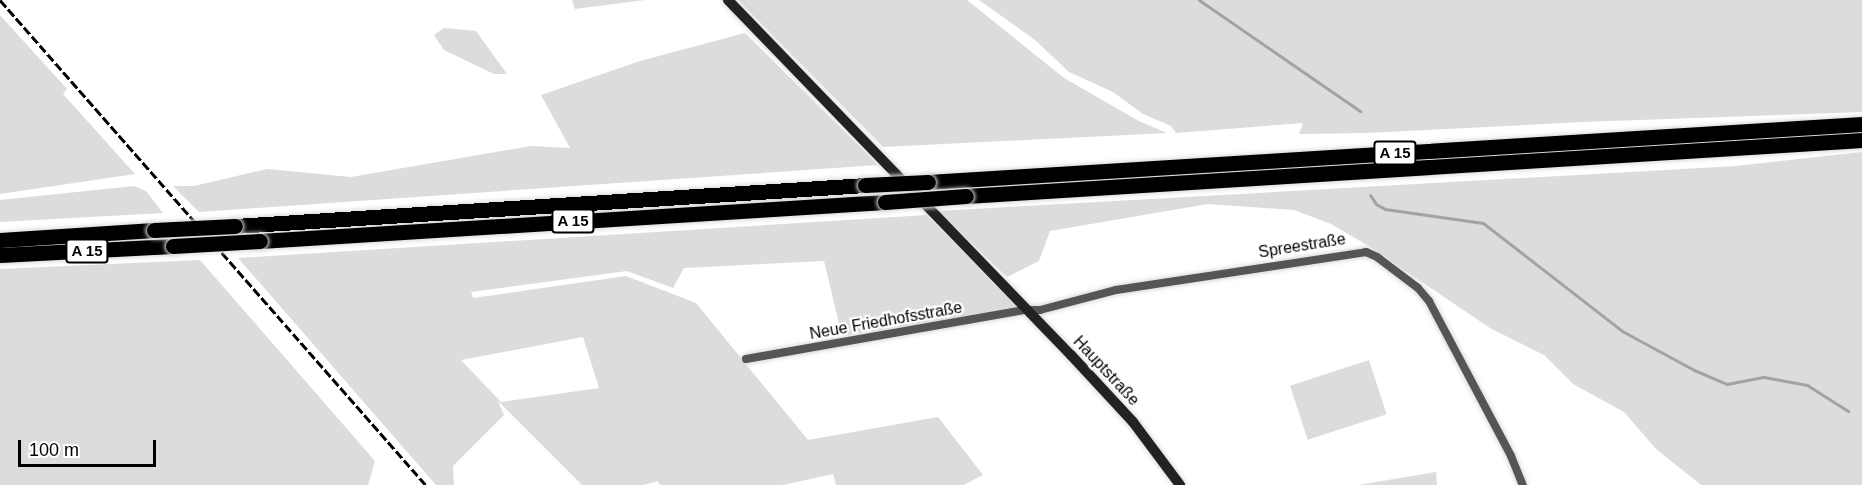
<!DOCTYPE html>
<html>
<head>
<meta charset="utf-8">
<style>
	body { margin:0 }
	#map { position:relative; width:1862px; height:485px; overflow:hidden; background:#fff; font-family:Helvetica,sans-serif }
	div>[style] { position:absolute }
	.green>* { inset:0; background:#dcdcdc; transform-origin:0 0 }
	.stream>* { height:3px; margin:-1.5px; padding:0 1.5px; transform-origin:1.5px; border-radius:1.5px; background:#a3a3a3 }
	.roads { filter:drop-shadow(0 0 2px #dbdbdb) drop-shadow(0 0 2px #dbdbdb) }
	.street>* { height:8px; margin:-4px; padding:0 4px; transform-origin:4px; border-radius:4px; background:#555 }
	.secondary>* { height:10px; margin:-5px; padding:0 5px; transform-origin:5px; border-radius:5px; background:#222 }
	.highway>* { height:15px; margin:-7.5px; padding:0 7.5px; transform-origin:7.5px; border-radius:7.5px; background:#000 }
	.rail>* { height:3px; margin-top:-1.5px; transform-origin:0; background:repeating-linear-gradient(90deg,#000 0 9px,transparent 0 12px) }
	.bridges { filter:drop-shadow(0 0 2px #dbdbdb) drop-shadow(0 0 2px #dbdbdb) }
	.highway-bridge>* { height:15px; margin:-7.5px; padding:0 7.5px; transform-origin:7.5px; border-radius:7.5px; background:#000 }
	span { translate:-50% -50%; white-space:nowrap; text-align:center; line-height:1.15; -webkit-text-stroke:4.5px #fff; paint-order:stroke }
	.shield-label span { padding:2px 4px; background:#fff; border:2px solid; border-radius:4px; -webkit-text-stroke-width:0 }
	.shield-label { font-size:15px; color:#000; font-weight:700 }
	.street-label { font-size:16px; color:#000 }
	.scale { position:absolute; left:18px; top:440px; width:138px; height:27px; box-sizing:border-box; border:3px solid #000; border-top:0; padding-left:8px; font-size:18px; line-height:21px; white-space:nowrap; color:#000; -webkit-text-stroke:4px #fff; paint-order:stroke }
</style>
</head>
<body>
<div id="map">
	<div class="green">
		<i style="clip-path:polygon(572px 0,645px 0,575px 9px)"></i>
		<i style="clip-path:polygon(738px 0,967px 0,1064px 78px,1139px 121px,1167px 133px,883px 147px)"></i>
		<i style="clip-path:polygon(979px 0,1862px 0,1862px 112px,1583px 122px,1367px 133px,1299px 134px,1303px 123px,1176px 133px,1171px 126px,1143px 114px,1113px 92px,1069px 72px,1035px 40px)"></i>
		<i style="clip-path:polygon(0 15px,67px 89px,63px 94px,135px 174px,0 194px)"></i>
		<i style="clip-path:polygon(444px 28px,476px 31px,507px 74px,494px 74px,444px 50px,434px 35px)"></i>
		<i style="clip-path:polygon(745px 33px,878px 165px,199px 212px,173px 186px,194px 186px,267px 169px,351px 177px,531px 146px,570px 148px,541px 95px,640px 61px)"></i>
		<i style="clip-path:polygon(1862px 152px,1862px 485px,1701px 485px,1656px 449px,1624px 412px,1573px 384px,1544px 355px,1490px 328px,1367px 245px,1331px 224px,1294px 210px,1208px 204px,1050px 231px,1039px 261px,1007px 277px,938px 211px,1736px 166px)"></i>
		<i style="clip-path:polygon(134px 186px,146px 191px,163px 213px,0 222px,0 200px)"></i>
		<i style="clip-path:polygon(evenodd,927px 215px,1019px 309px,842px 336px,824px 261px,684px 268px,673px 288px,627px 271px,471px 292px,473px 298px,626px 276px,696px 303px,808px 440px,938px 417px,983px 475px,964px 485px,836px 485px,833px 474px,783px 485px,660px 485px,658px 481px,643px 485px,582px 485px,498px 401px,504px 415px,453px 466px,454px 485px,436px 485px,238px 258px,927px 215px,583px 337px,599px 388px,501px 402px,461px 360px,583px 337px)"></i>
		<i style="clip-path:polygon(200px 260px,375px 461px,368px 485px,0 485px,0 269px)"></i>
		<i style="left:1369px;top:360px;width:57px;height:83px;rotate:72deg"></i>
		<i style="clip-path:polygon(1436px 472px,1437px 485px,1358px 485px)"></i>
	</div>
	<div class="stream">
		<i style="left:1199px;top:0;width:196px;rotate:34.6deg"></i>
		<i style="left:1370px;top:195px;width:11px;rotate:56deg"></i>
		<i style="left:1376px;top:204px;width:10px;rotate:29deg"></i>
		<i style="left:1385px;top:209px;width:99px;rotate:8.1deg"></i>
		<i style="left:1483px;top:223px;width:176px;rotate:37.8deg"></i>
		<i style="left:1622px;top:331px;width:82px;rotate:28.4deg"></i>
		<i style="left:1694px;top:370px;width:36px;rotate:23deg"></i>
		<i style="left:1727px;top:384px;width:38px;rotate:-11deg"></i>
		<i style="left:1764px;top:377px;width:44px;rotate:10.5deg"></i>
		<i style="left:1807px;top:385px;width:49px;rotate:32.4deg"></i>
	</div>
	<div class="roads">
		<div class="street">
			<i style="left:746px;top:359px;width:281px;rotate:-10deg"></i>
			<i style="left:1023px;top:310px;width:17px"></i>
			<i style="left:1040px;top:310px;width:79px;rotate:-14.7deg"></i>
			<i style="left:1116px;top:290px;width:253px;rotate:-8.6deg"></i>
			<i style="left:1366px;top:252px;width:12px;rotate:24deg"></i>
			<i style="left:1377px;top:257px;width:51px;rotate:37.1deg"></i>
			<i style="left:1418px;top:288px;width:17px;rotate:50deg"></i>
			<i style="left:1429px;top:301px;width:175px;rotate:62.1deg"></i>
			<i style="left:1511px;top:456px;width:31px;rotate:68deg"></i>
		</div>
		<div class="secondary">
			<i style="left:728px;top:0;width:494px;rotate:46deg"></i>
			<i style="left:1071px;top:355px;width:91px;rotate:47.2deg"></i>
			<i style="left:1133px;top:422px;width:79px;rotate:53.3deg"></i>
		</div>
		<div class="highway">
			<i style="left:928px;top:182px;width:936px;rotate:-3.55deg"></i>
			<i style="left:966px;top:196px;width:898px;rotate:-3.58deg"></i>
			<i style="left:235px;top:226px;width:631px;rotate:-3.72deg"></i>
			<i style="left:0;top:240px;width:154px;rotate:-3.7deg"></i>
			<i style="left:260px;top:241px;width:626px;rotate:-3.57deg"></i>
			<i style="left:0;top:255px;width:173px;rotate:-3deg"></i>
		</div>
	</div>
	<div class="rail">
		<i style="left:0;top:0;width:646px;rotate:48.71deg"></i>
	</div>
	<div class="bridges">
		<div class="highway-bridge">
			<i style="left:865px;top:185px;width:63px;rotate:-2.7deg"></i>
			<i style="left:885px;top:202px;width:81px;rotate:-4.2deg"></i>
			<i style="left:154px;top:230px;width:81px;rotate:-2.8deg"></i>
			<i style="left:173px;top:246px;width:87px;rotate:-3.3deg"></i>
		</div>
	</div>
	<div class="shield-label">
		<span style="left:1395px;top:153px">A 15</span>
		<span style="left:573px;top:221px">A 15</span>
		<span style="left:87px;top:251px">A 15</span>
	</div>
	<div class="street-label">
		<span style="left:1302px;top:246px;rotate:-9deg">Spreestraße</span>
		<span style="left:886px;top:321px;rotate:-10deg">Neue Friedhofsstraße</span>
		<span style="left:1106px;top:371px;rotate:47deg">Hauptstraße</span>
	</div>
	<div class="scale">100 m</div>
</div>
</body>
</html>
